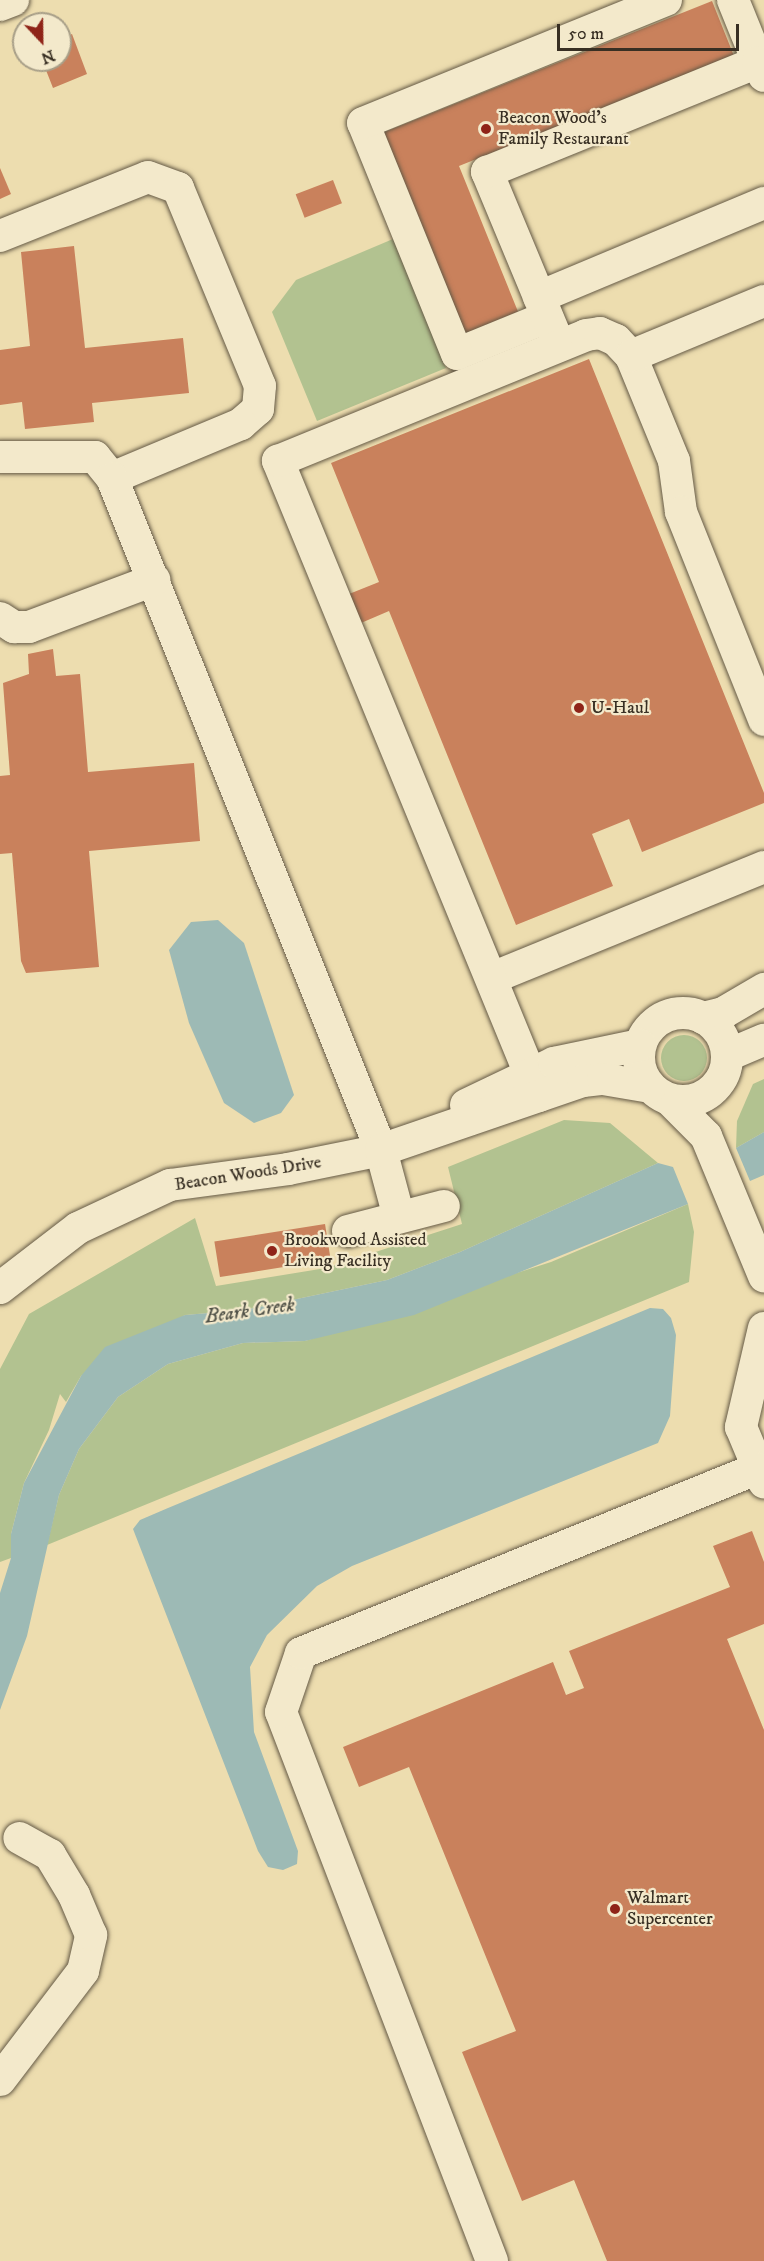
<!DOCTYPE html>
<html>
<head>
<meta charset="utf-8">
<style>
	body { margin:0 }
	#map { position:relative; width:764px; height:2261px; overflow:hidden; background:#edddaf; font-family:"IM FELL DW Pica",serif }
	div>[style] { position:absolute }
	.green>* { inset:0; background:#b2c290 }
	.round { border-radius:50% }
	.water>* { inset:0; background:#9dbab5 }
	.building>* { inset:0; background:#c9815c; transform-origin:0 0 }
	.roads { filter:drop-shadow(0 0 2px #655a46) drop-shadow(0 0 2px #655a46) }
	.minor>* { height:32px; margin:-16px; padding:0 16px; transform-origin:16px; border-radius:16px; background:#f3e9cb }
	.minor>.ring { margin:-16px; padding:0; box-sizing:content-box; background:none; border:32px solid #f3e9cb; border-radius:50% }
	.dots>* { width:16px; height:16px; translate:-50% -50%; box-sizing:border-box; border:3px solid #f3e9cb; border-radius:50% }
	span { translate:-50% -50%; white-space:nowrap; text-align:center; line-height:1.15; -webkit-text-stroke:4.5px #f3e9cb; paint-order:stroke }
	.poi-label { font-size:18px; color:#382f23 }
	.left { translate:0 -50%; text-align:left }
	.street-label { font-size:18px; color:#382f23 }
	.water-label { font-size:20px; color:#515248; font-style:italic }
	.north { position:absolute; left:12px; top:12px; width:60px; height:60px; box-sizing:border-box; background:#f3e9cb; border:2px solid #a89f88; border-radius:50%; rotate:158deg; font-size:16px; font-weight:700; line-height:24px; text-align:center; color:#382f23 }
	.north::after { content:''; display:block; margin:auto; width:21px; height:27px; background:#8f2418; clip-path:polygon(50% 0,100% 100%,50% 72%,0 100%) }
	.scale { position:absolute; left:557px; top:24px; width:182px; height:27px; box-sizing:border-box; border:3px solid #382f23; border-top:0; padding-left:8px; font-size:18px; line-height:21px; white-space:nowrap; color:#382f23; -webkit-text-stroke:4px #f3e9cb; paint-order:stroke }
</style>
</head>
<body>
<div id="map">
	<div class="green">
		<i style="clip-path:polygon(393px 239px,446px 368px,317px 421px,272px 312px,296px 280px)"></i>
		<i class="round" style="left:661px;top:1035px;width:46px;height:46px"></i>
		<i style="clip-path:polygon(764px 1079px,764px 1132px,736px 1148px,737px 1121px,753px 1084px)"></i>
		<i style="clip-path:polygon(564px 1120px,610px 1123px,658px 1163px,460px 1252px,387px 1280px,244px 1310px,185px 1315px,81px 1376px,66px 1402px,60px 1394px,49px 1430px,24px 1483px,11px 1534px,11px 1558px,0 1562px,0 1369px,29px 1314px,195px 1218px,216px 1286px,326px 1268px,462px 1224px,448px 1167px)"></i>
		<i style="clip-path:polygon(688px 1204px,694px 1232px,689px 1282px,47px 1545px,59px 1495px,79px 1449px,118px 1397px,168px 1364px,243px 1343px,305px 1341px,551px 1262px)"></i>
	</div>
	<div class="water">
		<i style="clip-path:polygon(218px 920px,244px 943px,294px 1095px,281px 1113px,254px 1123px,224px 1103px,189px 1023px,169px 950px,191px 922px)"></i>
		<i style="clip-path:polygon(764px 1132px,764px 1175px,750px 1181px,736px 1148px)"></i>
		<i style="clip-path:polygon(658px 1163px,673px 1167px,688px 1204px,414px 1315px,305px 1341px,243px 1343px,168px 1364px,118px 1397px,79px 1449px,59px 1495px,27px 1636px,0 1710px,0 1593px,11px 1558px,11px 1534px,24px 1483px,81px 1376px,105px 1347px,185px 1315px,244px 1310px,387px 1280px,460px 1252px)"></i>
		<i style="clip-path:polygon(650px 1308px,663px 1309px,671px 1318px,676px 1335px,670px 1416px,658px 1443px,352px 1566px,317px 1586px,267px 1635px,250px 1667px,254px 1732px,298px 1851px,297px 1864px,283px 1870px,268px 1867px,258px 1851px,133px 1529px,140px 1520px,168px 1508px)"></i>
	</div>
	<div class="building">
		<i style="clip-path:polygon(712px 1px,734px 56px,459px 166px,521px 319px,466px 341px,382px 133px)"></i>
		<i style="clip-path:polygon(72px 34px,87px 74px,53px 88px,42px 60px,60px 60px,60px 39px)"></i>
		<i style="clip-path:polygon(0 168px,11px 194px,0 199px)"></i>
		<i style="left:333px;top:180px;width:25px;height:40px;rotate:69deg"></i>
		<i style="clip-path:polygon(74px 246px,85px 348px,183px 338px,189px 393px,92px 403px,94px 422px,25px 429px,22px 402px,0 405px,0 350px,30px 346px,21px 252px)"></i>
		<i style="clip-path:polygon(589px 359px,764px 793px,764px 803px,642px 852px,629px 819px,592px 834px,613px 886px,516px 925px,389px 611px,361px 623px,349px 594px,379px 582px,331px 463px)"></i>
		<i style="clip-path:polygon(53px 649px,56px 676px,80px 674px,88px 772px,194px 763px,200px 841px,89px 851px,99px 967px,26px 973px,21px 961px,12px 853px,0 854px,0 776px,10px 775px,3px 683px,29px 674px,28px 654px)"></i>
		<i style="left:325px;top:1224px;width:36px;height:112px;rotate:81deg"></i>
		<i style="clip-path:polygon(752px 1531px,764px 1562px,764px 1624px,727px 1639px,764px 1730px,764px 2261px,607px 2261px,574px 2180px,522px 2201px,462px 2052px,516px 2031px,409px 1767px,359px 1787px,343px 1747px,553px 1662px,566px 1695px,584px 1688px,569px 1651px,730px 1587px,713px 1546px)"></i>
	</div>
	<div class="roads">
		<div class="minor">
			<i style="left:733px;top:0;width:67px;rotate:68deg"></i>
			<i style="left:0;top:5px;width:14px;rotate:-21deg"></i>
			<i style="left:0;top:236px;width:159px;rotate:-21.7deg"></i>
			<i style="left:148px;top:177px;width:32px;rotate:20deg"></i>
			<i style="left:178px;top:188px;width:214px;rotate:67.5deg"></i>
			<i style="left:260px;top:386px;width:23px;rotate:95deg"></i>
			<i style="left:258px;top:409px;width:23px;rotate:139deg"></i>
			<i style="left:241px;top:424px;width:140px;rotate:157.3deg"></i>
			<i style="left:539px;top:297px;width:244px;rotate:-22.7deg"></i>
			<i style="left:547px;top:317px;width:97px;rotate:157.7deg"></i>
			<i style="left:457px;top:354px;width:249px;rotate:-112.1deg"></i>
			<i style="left:363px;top:123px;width:327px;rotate:-22.1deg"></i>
			<i style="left:555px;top:335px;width:177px;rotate:-112.6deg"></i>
			<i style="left:487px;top:172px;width:292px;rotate:-22.1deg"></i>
			<i style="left:758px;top:62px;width:15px;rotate:67deg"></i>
			<i style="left:631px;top:356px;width:113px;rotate:67.7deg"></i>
			<i style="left:674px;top:461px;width:51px;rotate:82.2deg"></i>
			<i style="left:681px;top:512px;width:224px;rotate:68.2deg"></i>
			<i style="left:0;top:457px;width:95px"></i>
			<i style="left:95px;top:457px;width:27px;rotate:51deg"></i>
			<i style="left:112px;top:478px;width:724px;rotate:68.18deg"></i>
			<i style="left:381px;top:1150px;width:69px;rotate:75deg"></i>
			<i style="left:0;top:618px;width:17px;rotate:33deg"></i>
			<i style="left:14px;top:627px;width:15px"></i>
			<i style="left:29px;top:627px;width:134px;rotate:-20.6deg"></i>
			<i style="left:492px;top:978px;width:294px;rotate:-22.2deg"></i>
			<i class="ring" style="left:639px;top:1013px;width:56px;height:56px"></i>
			<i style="left:703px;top:1018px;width:21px;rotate:-14deg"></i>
			<i style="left:723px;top:1013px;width:48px;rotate:-30.3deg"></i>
			<i style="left:728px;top:1055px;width:39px;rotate:-23deg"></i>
			<i style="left:539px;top:1096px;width:687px;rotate:-112.34deg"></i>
			<i style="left:278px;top:461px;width:333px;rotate:-22.2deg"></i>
			<i style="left:586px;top:335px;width:14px;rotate:-8deg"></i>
			<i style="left:600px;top:333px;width:17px;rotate:24deg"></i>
			<i style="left:616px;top:340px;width:22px;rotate:47deg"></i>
			<i style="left:631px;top:356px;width:144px;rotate:-22.5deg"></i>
			<i style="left:670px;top:1100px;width:51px;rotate:45deg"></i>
			<i style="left:706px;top:1136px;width:152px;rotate:67.5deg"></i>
			<i style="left:466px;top:1105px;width:98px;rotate:-25.5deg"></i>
			<i style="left:554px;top:1063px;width:88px;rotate:-11.8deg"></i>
			<i style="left:348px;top:1231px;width:99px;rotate:-14.6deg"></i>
			<i style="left:0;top:1288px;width:98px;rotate:-37.6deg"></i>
			<i style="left:78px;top:1228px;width:102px;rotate:-25.1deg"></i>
			<i style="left:170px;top:1185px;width:119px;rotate:-7.7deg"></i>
			<i style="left:288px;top:1169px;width:95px;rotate:-11.5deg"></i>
			<i style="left:381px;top:1150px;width:213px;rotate:-18.9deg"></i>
			<i style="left:583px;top:1081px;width:20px;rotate:-6deg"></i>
			<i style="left:603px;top:1079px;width:48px;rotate:9.7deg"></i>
			<i style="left:764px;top:1328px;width:102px;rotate:103.1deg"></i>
			<i style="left:741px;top:1427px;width:60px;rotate:67.3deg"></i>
			<i style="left:0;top:2080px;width:137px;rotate:-52.7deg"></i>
			<i style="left:83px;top:1971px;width:37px;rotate:-77deg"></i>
			<i style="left:91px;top:1935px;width:43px;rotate:-113deg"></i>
			<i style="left:74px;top:1895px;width:47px;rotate:-121deg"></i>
			<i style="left:50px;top:1855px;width:35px;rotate:-151deg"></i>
			<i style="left:492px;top:2261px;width:588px;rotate:-111.02deg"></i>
			<i style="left:281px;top:1712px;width:62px;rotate:-71.3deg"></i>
			<i style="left:301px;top:1653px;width:493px;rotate:-22deg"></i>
		</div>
	</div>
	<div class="dots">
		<i style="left:486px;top:129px;background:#8f2418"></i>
		<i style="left:579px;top:708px;background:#8f2418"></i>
		<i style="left:272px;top:1251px;background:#8f2418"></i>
		<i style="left:615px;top:1909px;background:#8f2418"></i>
	</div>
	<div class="poi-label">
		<span class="left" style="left:498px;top:129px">Beacon Wood's<br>Family Restaurant</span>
		<span class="left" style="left:591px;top:708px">U-Haul</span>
		<span class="left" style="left:284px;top:1251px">Brookwood Assisted<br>Living Facility</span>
		<span class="left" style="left:627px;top:1909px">Walmart<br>Supercenter</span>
	</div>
	<div class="street-label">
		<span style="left:248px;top:1174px;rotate:-9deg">Beacon Woods Drive</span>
	</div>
	<div class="water-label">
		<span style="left:250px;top:1311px;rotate:-8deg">Beark Creek</span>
	</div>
	<div class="north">N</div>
	<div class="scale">50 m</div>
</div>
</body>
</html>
